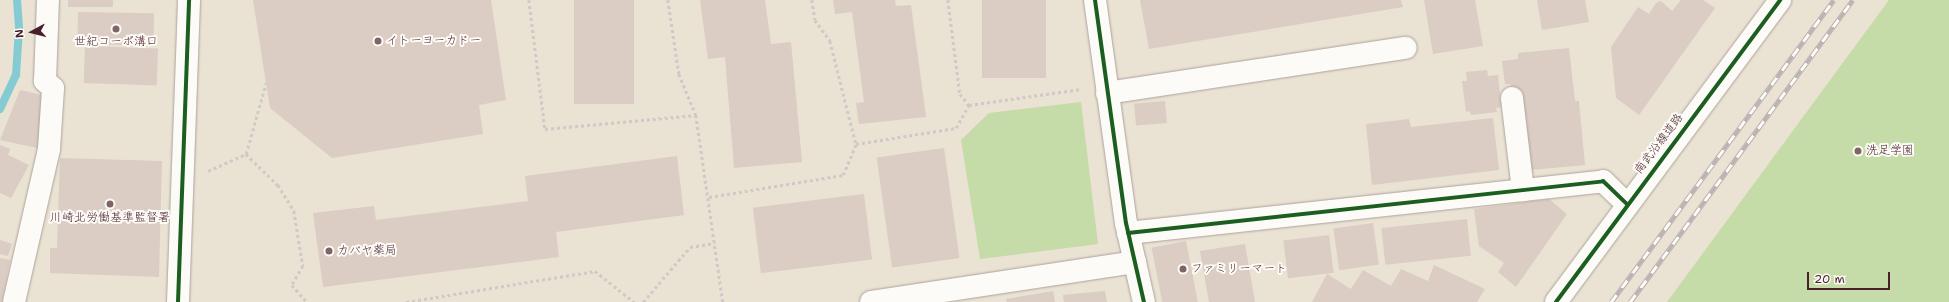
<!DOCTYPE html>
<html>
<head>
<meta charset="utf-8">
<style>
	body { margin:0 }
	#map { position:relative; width:1949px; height:302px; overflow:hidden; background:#eae2d3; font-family:"Shantell Sans","Klee One",sans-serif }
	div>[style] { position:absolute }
	.green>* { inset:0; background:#c5dba8 }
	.stream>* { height:8px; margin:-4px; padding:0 4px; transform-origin:4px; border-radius:4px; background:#84cbd4 }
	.building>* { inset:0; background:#dbccc4; transform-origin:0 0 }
	.path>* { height:2.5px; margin-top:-1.25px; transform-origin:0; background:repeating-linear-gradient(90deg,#cfc9c7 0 3px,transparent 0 6px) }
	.roads { filter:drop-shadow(0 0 1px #aca29b) drop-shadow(0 0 1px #aca29b) }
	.minor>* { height:22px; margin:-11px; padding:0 11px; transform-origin:11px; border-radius:11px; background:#fcfbf8 }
	.rail>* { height:4.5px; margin-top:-2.25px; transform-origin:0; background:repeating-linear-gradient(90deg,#fdfcf7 0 9px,#bab3b3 0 18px); box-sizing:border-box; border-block:1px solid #bab3b3 }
	.cycleway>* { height:4px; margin:-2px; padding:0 2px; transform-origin:2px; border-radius:2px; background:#1b5e20 }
	.dots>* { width:11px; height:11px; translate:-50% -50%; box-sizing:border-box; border:2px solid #fdfcf7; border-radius:50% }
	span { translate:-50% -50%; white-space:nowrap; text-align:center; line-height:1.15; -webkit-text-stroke:4px #fdfcf7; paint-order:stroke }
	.poi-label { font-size:12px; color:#4a1f2b }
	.left { translate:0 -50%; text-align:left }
	.street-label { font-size:12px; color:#4a1f2b }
	.north { position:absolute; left:12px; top:12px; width:40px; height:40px; -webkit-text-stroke:3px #fdfcf7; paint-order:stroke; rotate:263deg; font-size:11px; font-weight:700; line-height:16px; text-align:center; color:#4a1f2b }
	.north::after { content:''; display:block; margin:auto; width:14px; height:18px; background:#4a1f2b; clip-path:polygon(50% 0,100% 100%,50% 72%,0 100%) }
	.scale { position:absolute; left:1807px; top:272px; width:83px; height:18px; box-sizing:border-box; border:2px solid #4a1f2b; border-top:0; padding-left:5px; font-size:12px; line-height:14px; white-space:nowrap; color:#4a1f2b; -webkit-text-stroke:3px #fdfcf7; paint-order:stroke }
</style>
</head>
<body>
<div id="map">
	<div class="green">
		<i style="clip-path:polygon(1889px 0,1949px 0,1949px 302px,1667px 302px)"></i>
		<i style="clip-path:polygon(1081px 102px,1098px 244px,980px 259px,961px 140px,989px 113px)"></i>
	</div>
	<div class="stream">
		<i style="left:0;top:109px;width:38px;rotate:-65deg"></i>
		<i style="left:16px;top:75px;width:47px;rotate:-86.3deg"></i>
		<i style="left:19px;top:28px;width:28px;rotate:-94deg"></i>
	</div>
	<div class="building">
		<i style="left:68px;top:0;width:45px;height:7px"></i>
		<i style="clip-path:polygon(253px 0,491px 0,506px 100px,479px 105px,483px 134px,332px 158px,270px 108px)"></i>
		<i style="left:574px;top:0;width:60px;height:104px"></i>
		<i style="clip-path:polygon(700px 0,765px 0,771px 44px,791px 42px,802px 162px,734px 168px,725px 57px,708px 59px)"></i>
		<i style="clip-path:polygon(833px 0,895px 0,896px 6px,911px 5px,926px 117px,859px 124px,856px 103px,864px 102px,852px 12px,835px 14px)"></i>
		<i style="left:982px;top:0;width:64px;height:78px"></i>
		<i style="clip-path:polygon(1140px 0,1401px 0,1403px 7px,1149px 49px)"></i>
		<i style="clip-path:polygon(1424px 0,1475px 0,1483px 46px,1433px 54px)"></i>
		<i style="clip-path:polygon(1537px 0,1585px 0,1589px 22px,1542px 30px)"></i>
		<i style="clip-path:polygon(1681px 0,1703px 0,1715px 8px,1639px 115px,1616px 98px,1611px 47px,1638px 7px,1649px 14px,1656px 3px,1661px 1px,1672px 11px)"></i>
		<i style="left:78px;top:12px;width:76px;height:32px;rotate:1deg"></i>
		<i style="left:85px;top:46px;width:73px;height:37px;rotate:2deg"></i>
		<i style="clip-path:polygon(1569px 48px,1575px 101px,1579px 101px,1585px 165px,1530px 170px,1522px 93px,1512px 93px,1511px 84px,1505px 84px,1502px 61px,1518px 59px,1518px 53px)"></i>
		<i style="clip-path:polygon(1487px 70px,1488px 76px,1498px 75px,1501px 107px,1496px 108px,1497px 112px,1471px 115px,1470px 111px,1466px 112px,1462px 81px,1467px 81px,1466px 72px)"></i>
		<i style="clip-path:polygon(20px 90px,47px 96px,37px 148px,0 140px)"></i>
		<i style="left:1165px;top:101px;width:22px;height:31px;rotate:85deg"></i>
		<i style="clip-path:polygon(1493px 118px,1499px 170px,1372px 185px,1366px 124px,1409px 119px,1411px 127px)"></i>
		<i style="clip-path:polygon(0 145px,10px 149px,8px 155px,29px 165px,11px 198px,0 193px)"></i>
		<i style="left:944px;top:148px;width:111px;height:68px;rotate:82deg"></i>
		<i style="clip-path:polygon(677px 156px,684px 215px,556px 232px,559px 257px,323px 287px,313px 213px,374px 206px,376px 220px,528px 201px,525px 176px)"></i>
		<i style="clip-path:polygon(60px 158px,162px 161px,159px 277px,50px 273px,50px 248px,57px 248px)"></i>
		<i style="left:864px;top:194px;width:66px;height:112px;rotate:83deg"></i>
		<i style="clip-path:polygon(1549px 199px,1567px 214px,1516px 287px,1498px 272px,1504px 263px,1479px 246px,1474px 209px)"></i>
		<i style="left:1467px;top:219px;width:37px;height:86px;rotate:84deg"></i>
		<i style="left:1373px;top:223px;width:42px;height:40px;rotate:82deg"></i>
		<i style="left:1329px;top:235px;width:38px;height:46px;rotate:83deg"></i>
		<i style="clip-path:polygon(0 240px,12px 244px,8px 256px,0 254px)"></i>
		<i style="left:1186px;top:241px;width:62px;height:35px;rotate:79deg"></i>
		<i style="clip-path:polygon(1245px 244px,1255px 302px,1209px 302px,1200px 251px)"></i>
		<i style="clip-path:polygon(0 258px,10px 260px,2px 302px,0 302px)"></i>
		<i style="clip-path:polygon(1434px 265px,1485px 289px,1477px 302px,1312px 302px,1327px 274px,1351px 289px,1363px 270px,1391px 286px,1401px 269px,1428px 281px)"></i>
		<i style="clip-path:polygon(1053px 291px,1055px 302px,1007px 302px,1006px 299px)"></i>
		<i style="clip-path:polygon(1105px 291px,1107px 302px,1064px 302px,1063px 295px)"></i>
	</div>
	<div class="path">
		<i style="left:529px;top:0;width:130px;rotate:82.9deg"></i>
		<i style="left:545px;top:129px;width:152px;rotate:-5.3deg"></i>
		<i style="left:668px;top:0;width:75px;rotate:81.5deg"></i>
		<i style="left:679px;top:74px;width:44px;rotate:67.5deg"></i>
		<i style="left:696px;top:115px;width:189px;rotate:81.8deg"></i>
		<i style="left:812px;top:0;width:20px;rotate:81deg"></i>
		<i style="left:815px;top:20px;width:26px;rotate:54deg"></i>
		<i style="left:830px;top:41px;width:106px;rotate:75.8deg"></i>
		<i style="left:948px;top:0;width:95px;rotate:82.7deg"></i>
		<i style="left:960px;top:94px;width:14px;rotate:51deg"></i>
		<i style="left:246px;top:154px;width:45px;rotate:44.1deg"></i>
		<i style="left:278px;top:185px;width:31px;rotate:58deg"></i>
		<i style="left:294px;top:211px;width:56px;rotate:80.7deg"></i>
		<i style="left:303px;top:266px;width:22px;rotate:120deg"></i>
		<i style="left:292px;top:285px;width:23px;rotate:49deg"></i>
		<i style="left:208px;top:171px;width:42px;rotate:-24.1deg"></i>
		<i style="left:246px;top:154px;width:74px;rotate:-74.3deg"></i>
		<i style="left:709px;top:197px;width:136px;rotate:-9.3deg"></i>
		<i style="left:843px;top:175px;width:34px;rotate:-67deg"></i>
		<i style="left:856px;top:144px;width:101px;rotate:-9.1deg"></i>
		<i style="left:956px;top:128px;width:26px;rotate:-61deg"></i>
		<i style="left:969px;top:105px;width:114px;rotate:-8.1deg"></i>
		<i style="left:406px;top:302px;width:192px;rotate:-9.3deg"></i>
		<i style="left:595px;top:271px;width:50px;rotate:38.5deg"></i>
		<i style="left:643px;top:302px;width:72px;rotate:-49.5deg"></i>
		<i style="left:690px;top:247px;width:25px;rotate:-9deg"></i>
	</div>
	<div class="roads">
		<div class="minor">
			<i style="left:1095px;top:0;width:225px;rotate:82.1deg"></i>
			<i style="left:1126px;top:223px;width:81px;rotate:77.2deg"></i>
			<i style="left:1107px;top:93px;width:302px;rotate:-8.6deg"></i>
			<i style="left:1512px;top:98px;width:93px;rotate:83.2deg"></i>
			<i style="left:1128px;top:233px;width:478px;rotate:-6.2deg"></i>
			<i style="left:1603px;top:181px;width:33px;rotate:44deg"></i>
			<i style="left:14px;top:302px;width:157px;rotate:-77.1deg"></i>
			<i style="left:49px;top:149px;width:61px;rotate:-86.2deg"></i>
			<i style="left:53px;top:88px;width:11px;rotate:-139deg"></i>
			<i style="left:45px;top:81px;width:81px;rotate:-87.9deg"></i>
			<i style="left:178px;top:302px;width:302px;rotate:-87.9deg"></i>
			<i style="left:871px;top:302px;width:267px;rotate:-8.6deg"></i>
			<i style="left:1556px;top:302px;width:376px;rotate:-53.4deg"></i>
		</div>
	</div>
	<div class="rail">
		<i style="left:1611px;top:302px;width:375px;rotate:-53.6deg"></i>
		<i style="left:1630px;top:302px;width:375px;rotate:-53.6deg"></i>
	</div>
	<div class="cycleway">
		<i style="left:1095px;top:0;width:225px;rotate:82.1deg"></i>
		<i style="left:1126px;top:223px;width:81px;rotate:77.2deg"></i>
		<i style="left:1128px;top:233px;width:478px;rotate:-6.2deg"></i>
		<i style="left:1603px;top:181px;width:33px;rotate:44deg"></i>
		<i style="left:178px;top:302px;width:302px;rotate:-87.9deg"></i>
		<i style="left:1556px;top:302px;width:376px;rotate:-53.4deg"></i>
	</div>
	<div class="dots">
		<i style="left:116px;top:29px;background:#826366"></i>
		<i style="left:378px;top:41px;background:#826366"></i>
		<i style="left:1858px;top:151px;background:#826366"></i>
		<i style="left:110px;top:204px;background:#826366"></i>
		<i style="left:329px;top:251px;background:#826366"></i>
		<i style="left:1183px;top:269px;background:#826366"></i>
	</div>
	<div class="poi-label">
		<span class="left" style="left:386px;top:41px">イトーヨーカドー</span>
		<span style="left:116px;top:42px">世紀コーポ溝口</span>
		<span class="left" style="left:1866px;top:151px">洗足学園</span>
		<span style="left:110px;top:218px">川崎北労働基準監督署</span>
		<span class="left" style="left:337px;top:251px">カバヤ薬局</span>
		<span class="left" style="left:1191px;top:269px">ファミリーマート</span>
	</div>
	<div class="street-label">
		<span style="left:1659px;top:144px;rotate:-53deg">南武沿線道路</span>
	</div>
	<div class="north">N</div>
	<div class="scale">20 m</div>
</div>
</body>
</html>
